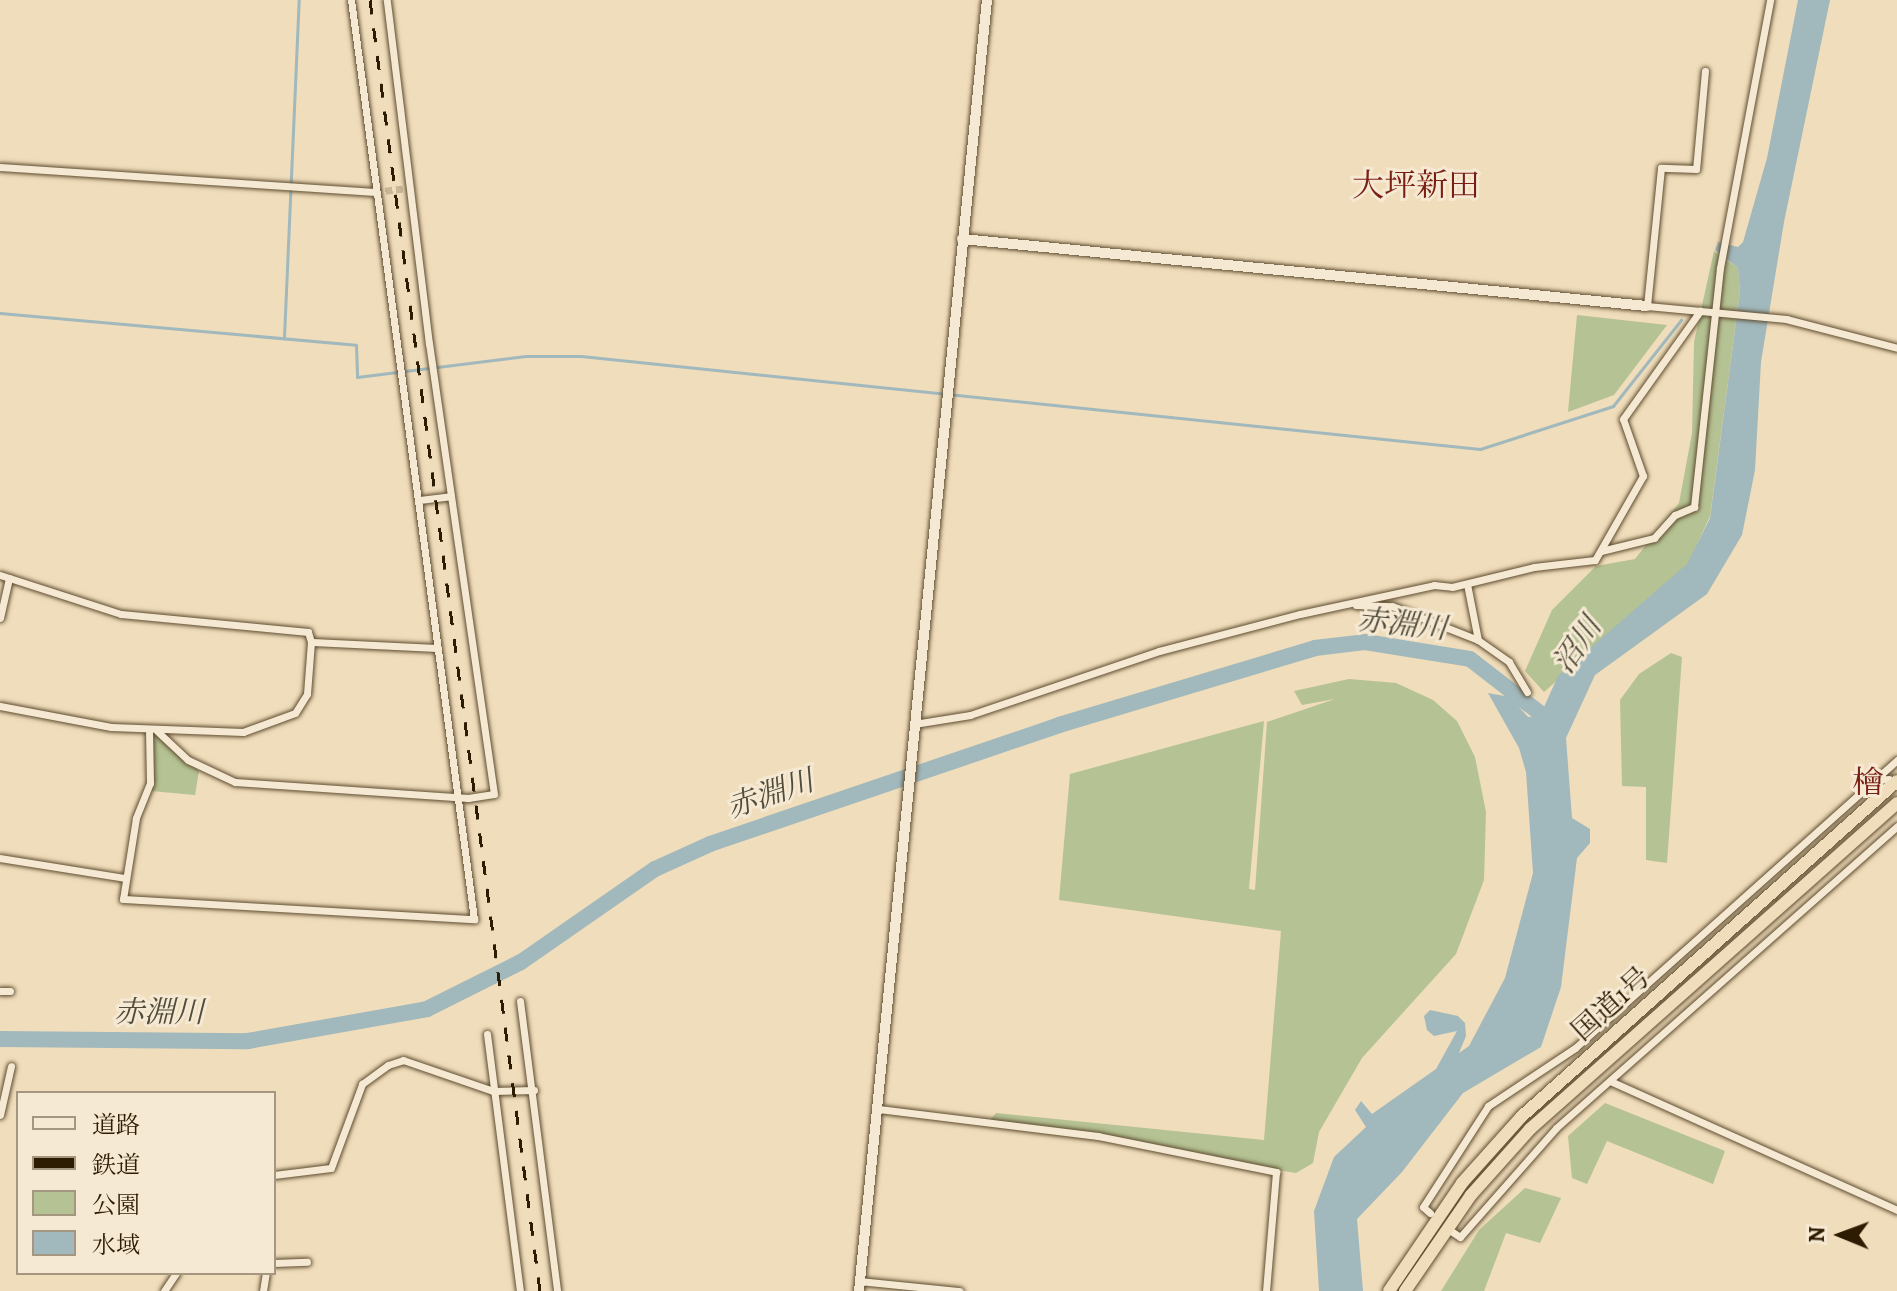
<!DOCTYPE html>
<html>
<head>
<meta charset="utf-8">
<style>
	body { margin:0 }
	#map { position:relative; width:1897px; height:1291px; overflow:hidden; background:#f0ddbb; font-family:Alegreya,"Noto Serif JP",serif }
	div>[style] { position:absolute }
	.green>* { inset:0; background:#b5c293 }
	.water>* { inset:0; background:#a1b8bc }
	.stream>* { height:3px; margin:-1.5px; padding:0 1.5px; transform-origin:1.5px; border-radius:1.5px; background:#a1b8bc }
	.river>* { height:16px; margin:-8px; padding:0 8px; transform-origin:8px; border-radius:8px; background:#a1b8bc }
	.street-tunnel>* { height:7px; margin-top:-3.5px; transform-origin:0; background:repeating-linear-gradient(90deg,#c9b696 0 7px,transparent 0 10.5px) }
	.roads { filter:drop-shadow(0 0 2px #5e4c30) drop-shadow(0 0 2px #5e4c30) }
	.street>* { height:7px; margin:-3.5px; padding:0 3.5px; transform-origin:3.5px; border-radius:3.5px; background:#f5e9d3 }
	.secondary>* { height:10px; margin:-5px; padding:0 5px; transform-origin:5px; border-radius:5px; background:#f5e9d3 }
	.highway>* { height:12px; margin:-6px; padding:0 6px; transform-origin:6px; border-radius:6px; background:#f0ddbb }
	.rail>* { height:3px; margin-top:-1.5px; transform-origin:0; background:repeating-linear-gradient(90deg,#2e1c02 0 14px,transparent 0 28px) }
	span { translate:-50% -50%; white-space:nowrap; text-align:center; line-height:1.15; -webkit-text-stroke:6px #f5e9d3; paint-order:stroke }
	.street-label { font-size:28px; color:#2e1c02 }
	.water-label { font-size:30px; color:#504b3a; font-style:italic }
	.quarter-label { font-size:32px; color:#7a1f14 }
	.legend { position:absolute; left:16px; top:1091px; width:260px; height:184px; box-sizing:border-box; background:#f5e9d3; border:2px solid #a5977f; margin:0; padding:10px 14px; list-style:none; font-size:24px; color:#2e1c02 }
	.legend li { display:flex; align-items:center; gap:16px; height:40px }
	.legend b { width:40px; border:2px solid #a5977f }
	.north { position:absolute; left:1801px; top:1195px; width:80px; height:80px; -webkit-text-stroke:6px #f5e9d3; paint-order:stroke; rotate:271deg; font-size:22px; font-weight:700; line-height:32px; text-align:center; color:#2e1c02 }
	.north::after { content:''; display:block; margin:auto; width:28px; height:36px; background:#2e1c02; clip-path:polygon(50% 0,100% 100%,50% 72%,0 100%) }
</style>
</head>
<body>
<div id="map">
	<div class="green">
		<i style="clip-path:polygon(1714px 251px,1738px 268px,1740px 292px,1710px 516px,1688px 564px,1544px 692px,1525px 671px,1552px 610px,1596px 566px,1635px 559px,1679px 503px,1692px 433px,1694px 342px)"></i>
		<i style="clip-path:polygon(1577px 315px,1667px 325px,1614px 395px,1568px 412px)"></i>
		<i style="clip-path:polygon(1671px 653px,1682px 657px,1667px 863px,1646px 860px,1646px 787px,1622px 786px,1620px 700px,1639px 674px)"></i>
		<i style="clip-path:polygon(1349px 679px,1396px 683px,1433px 700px,1457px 721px,1475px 757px,1486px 812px,1484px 880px,1456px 954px,1362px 1058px,1319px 1132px,1313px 1163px,1296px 1173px,988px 1122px,996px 1113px,1264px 1140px,1281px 931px,1059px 900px,1070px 774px,1264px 721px,1249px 889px,1255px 890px,1267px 722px,1335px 699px,1302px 705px,1294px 691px)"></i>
		<i style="clip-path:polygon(149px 730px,157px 731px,199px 771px,195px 795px,151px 791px)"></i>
		<i style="clip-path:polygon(1605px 1103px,1725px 1151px,1713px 1184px,1607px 1141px,1587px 1184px,1572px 1178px,1568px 1136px)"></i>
		<i style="clip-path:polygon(1525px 1188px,1561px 1198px,1540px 1243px,1506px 1233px,1484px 1291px,1441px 1291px,1479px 1230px)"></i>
	</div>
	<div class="water">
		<i style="clip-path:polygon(1798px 0,1830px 0,1784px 222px,1761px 362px,1755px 470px,1742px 535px,1707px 594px,1595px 675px,1566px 738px,1572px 818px,1590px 829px,1590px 843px,1577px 858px,1561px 987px,1541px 1047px,1463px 1093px,1402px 1172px,1357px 1219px,1363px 1291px,1319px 1291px,1314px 1211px,1334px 1157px,1366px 1127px,1355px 1110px,1361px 1101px,1372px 1114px,1436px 1069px,1457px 1031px,1434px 1036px,1427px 1030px,1424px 1016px,1430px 1010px,1458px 1016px,1465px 1023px,1466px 1036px,1459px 1053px,1469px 1046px,1505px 978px,1533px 873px,1526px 772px,1519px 748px,1488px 693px,1510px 697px,1528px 717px,1540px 716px,1558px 676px,1687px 564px,1710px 518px,1740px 292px,1738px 268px,1715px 250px,1718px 242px,1738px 247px,1743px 242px,1767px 158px)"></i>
	</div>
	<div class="stream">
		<i style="left:0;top:313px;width:357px;rotate:5.1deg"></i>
		<i style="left:356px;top:345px;width:32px;rotate:88deg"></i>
		<i style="left:357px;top:377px;width:170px;rotate:-7.1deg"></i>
		<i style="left:526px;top:356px;width:55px"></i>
		<i style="left:581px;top:356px;width:904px;rotate:5.91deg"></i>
		<i style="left:1480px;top:449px;width:140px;rotate:-17.9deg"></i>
		<i style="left:1613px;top:406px;width:110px;rotate:-51.7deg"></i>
		<i style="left:284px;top:337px;width:337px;rotate:-87.5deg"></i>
	</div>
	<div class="river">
		<i style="left:0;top:1039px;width:248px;rotate:0.5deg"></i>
		<i style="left:248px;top:1041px;width:182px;rotate:-10.1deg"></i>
		<i style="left:427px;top:1009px;width:105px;rotate:-26.6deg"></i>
		<i style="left:521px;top:962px;width:163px;rotate:-34.8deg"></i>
		<i style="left:655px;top:869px;width:60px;rotate:-24.4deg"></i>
		<i style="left:710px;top:844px;width:369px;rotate:-18.8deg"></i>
		<i style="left:1059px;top:725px;width:267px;rotate:-16.7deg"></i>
		<i style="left:1315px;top:648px;width:50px;rotate:-6.8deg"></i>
		<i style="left:1365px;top:642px;width:106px;rotate:9.2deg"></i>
		<i style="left:1470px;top:659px;width:111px;rotate:37.7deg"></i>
	</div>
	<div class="street-tunnel">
		<i style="left:375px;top:192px;width:33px;rotate:-7deg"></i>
		<i style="left:1761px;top:893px;width:29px;rotate:16deg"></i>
	</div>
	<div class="roads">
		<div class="street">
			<i style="left:1705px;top:71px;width:98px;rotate:95.2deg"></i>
			<i style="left:1696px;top:169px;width:35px;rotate:-178deg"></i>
			<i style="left:1661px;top:168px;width:139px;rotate:95.8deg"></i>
			<i style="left:1647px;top:306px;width:140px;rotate:5.3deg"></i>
			<i style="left:1786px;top:319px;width:115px;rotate:14.6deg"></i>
			<i style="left:0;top:167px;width:376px;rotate:3.8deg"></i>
			<i style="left:419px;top:500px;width:32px;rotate:-7deg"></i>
			<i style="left:1601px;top:551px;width:55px;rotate:-13.8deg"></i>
			<i style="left:1654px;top:538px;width:31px;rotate:-48deg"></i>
			<i style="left:1675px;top:515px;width:21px;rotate:-23deg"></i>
			<i style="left:1694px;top:507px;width:240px;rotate:-83.8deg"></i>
			<i style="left:1720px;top:268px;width:273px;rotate:-79.4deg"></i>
			<i style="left:0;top:575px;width:127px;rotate:17.9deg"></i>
			<i style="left:121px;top:614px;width:188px;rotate:5.5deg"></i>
			<i style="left:308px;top:632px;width:10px;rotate:73deg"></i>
			<i style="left:311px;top:642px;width:52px;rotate:94.4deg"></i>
			<i style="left:307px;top:694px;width:22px;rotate:122deg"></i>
			<i style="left:295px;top:713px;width:55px;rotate:159.9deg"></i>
			<i style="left:243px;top:732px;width:132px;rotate:-177.8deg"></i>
			<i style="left:111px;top:727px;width:113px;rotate:-169.3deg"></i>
			<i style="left:1467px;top:584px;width:57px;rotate:78.9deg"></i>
			<i style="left:1356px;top:605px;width:36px;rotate:2deg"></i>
			<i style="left:1392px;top:606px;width:92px;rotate:21.6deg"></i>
			<i style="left:1478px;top:640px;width:38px;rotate:35deg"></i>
			<i style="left:1509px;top:662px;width:35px;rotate:59deg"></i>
			<i style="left:0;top:618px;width:41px;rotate:-77.3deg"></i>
			<i style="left:311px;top:642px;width:127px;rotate:2.7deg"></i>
			<i style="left:914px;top:724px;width:57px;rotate:-9.1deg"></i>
			<i style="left:970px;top:715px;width:200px;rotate:-18.7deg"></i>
			<i style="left:1159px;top:651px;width:146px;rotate:-14.7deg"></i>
			<i style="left:1300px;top:614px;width:137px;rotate:-12.2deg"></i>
			<i style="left:1434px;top:585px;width:18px;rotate:6deg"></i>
			<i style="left:1452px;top:587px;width:84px;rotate:-13.7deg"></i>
			<i style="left:1534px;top:567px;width:61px;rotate:-6.5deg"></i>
			<i style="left:1595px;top:560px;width:97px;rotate:-60.3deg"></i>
			<i style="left:1643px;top:476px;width:60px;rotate:-109.3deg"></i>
			<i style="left:1623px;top:419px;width:133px;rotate:-54.5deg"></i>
			<i style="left:149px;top:730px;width:53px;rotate:88.9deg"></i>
			<i style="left:150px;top:783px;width:38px;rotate:112deg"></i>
			<i style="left:136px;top:818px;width:82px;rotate:99.1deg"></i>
			<i style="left:123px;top:899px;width:352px;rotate:3.3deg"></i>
			<i style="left:474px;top:919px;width:927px;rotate:-97.62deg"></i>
			<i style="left:157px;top:731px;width:42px;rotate:43.1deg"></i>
			<i style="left:188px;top:760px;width:52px;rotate:25.1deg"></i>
			<i style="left:235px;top:782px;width:234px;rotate:3.9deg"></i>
			<i style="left:468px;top:798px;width:26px;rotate:-9deg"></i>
			<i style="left:494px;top:794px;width:455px;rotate:-98.2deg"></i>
			<i style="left:429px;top:344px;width:347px;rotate:-97deg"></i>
			<i style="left:1875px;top:780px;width:14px;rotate:-4deg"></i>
			<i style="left:0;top:858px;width:127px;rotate:9.1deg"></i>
			<i style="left:0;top:991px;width:10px"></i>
			<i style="left:520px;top:1001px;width:292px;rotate:82.7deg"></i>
			<i style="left:487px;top:1034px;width:259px;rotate:82.7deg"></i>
			<i style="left:1610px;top:1081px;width:315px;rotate:24.2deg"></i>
			<i style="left:878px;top:1109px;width:222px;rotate:7deg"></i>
			<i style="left:1098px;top:1136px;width:182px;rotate:11.4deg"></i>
			<i style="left:1276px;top:1172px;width:119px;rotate:94.8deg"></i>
			<i style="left:0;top:1115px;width:50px;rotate:-77.3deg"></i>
			<i style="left:274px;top:1175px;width:57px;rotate:-7deg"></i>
			<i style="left:331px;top:1168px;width:90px;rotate:-69.7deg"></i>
			<i style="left:362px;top:1084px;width:32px;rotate:-36deg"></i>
			<i style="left:388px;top:1065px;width:16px;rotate:-18deg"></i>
			<i style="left:403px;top:1060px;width:95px;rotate:19deg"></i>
			<i style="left:493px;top:1091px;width:41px;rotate:-1.4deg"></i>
			<i style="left:1430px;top:1213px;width:9px;rotate:-139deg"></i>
			<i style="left:1423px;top:1207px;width:120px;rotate:-57.2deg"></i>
			<i style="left:1488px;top:1106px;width:105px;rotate:-33.7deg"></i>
			<i style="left:1575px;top:1048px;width:432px;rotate:-41.8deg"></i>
			<i style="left:1451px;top:1231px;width:11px;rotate:34deg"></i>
			<i style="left:1460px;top:1237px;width:145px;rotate:-48.6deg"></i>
			<i style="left:1556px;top:1128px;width:456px;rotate:-41.5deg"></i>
			<i style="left:274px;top:1263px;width:33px;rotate:-2deg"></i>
			<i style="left:860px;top:1281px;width:100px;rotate:5.8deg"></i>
			<i style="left:164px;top:1291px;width:22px;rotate:-56deg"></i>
			<i style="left:263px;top:1291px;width:18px;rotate:-81deg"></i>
		</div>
		<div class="secondary">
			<i style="left:962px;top:239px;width:688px;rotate:5.59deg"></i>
			<i style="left:859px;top:1291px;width:1297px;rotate:-84.34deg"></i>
		</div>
		<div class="highway">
			<i style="left:1389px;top:1291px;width:130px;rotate:-55.9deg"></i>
			<i style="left:1462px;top:1183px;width:89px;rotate:-48.2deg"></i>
			<i style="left:1521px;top:1117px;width:504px;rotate:-41.78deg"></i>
			<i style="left:1405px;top:1291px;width:116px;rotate:-55.5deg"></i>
			<i style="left:1471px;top:1195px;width:89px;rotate:-48.2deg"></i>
			<i style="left:1530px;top:1129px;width:491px;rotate:-41.6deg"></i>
		</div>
	</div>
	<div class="rail">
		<i style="left:370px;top:0;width:1302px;rotate:82.5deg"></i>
	</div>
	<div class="street-label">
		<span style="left:1611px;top:1004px;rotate:-42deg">国道1号</span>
	</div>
	<div class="water-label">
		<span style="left:1402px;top:624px;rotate:6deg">赤淵川</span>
		<span style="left:1577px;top:645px;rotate:-56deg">沼川</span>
		<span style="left:770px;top:794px;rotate:-19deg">赤淵川</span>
		<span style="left:159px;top:1012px">赤淵川</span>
	</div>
	<div class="quarter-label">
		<span style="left:1416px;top:185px">大坪新田</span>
		<span style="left:1868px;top:782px">檜</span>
	</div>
	<ul class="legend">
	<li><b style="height:10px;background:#f5e9d3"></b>道路</li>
	<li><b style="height:10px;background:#2e1c02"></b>鉄道</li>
	<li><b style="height:22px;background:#b5c293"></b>公園</li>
	<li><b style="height:22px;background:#a1b8bc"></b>水域</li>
	</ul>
	<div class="north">N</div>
</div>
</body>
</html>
